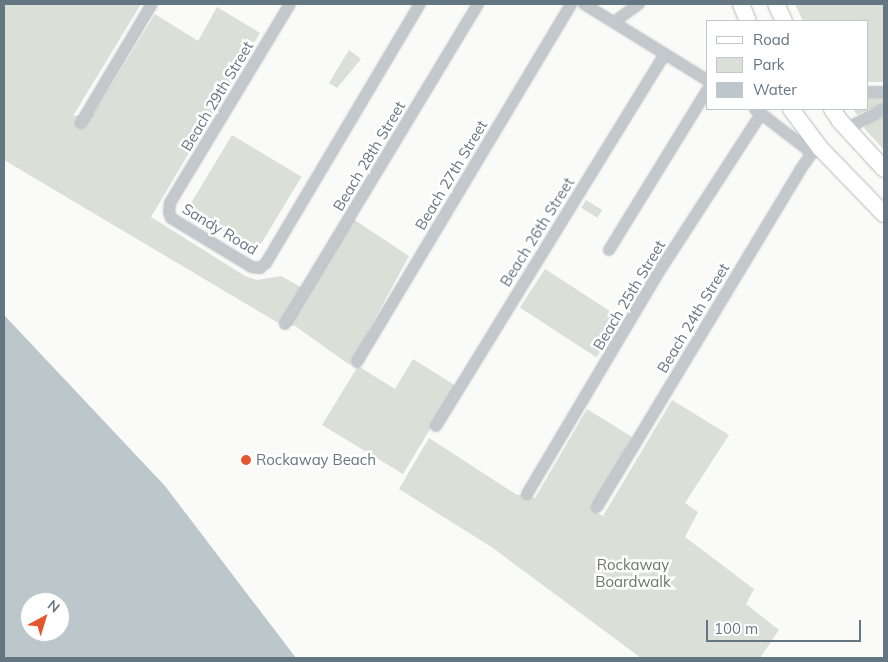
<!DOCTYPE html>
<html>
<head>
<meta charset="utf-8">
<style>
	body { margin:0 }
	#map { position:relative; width:888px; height:662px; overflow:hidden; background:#fafaf8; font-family:Mulish,sans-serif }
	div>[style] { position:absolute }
	.green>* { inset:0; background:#dadfd7; transform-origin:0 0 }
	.water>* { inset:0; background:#bbc7cb }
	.roads { filter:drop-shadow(0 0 1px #b5babe) drop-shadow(0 0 1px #b5babe) }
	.minor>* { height:10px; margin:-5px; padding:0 5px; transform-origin:5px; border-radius:5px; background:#c3c8cc }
	.primary>* { height:16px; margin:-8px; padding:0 8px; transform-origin:8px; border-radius:8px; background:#fff }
	.dots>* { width:14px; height:14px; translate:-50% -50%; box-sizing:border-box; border:2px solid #fff; border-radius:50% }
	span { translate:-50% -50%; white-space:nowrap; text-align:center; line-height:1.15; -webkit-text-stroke:5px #fff; paint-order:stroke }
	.street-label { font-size:15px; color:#657683 }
	.poi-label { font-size:15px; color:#657683 }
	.left { translate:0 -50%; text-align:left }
	.park-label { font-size:15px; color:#687a64 }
	.frame { position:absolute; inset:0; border:5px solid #657683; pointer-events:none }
	.legend { position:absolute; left:706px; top:20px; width:162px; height:90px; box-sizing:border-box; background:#fff; border:1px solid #c1c8cd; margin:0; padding:6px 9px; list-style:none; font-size:15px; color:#657683 }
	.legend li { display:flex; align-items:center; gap:10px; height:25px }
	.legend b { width:25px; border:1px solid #c1c8cd }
	.north { position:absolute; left:20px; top:592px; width:50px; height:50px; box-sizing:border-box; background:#fff; border:1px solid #c1c8cd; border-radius:50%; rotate:39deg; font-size:14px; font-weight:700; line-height:20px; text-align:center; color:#657683 }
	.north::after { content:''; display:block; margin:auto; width:18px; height:22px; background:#e4572e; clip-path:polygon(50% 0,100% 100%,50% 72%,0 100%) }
	.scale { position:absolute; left:706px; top:620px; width:155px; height:22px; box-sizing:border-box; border:2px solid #657683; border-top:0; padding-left:6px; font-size:15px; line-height:18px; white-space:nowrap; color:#657683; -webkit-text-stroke:4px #fff; paint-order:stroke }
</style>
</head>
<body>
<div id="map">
	<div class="green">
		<i style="clip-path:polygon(4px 4px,141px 4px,73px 116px,94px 113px,155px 14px,198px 41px,217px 7px,260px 33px,151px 217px,245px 276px,257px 280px,281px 276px,304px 289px,280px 324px,4px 160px)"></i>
		<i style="clip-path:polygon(795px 4px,884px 4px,884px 82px,867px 82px,867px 21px,803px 21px)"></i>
		<i style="clip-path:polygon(349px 50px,361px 59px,337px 88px,329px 83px)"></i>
		<i style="clip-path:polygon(867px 97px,884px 97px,884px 103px,857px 115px,853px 109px,867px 109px)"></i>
		<i style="clip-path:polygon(884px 116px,884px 150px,864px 128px,868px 122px)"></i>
		<i style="left:232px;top:135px;width:81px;height:87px;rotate:31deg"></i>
		<i style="left:586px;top:200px;width:19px;height:9px;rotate:32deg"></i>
		<i style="clip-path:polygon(353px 219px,409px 256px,350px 365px,295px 326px,287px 325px)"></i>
		<i style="left:545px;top:269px;width:91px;height:46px;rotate:33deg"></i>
		<i style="clip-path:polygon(413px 359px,456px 386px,403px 474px,322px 425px,358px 366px,395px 389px)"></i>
		<i style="clip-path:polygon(672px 400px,729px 435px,685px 503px,698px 512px,685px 537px,754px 589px,746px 604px,779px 630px,760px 658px,641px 658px,493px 548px,399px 489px,429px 438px,517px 495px,527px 494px,535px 498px,587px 409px,632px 437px,593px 510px,603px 516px)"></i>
	</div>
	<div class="water">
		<i style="clip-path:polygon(evenodd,4px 315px,165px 486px,296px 658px,4px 658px,4px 315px,30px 602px,60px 602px,60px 632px,30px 632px,30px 602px)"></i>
	</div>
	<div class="roads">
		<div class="minor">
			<i style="left:290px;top:4px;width:232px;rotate:121.1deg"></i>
			<i style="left:170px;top:203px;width:9px;rotate:96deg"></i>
			<i style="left:169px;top:212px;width:6px;rotate:72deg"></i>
			<i style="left:171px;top:218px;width:95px;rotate:31.2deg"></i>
			<i style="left:252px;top:267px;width:8px;rotate:7deg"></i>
			<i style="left:260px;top:268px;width:8px;rotate:-40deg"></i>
			<i style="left:266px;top:263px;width:301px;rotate:-59.3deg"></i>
			<i style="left:584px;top:4px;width:145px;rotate:31.7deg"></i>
			<i style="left:614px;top:22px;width:31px;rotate:-36deg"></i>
			<i style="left:867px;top:92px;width:17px"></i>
			<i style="left:755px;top:109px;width:72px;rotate:37.7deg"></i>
			<i style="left:81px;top:123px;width:139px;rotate:-59.2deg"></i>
			<i style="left:846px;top:129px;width:43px;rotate:-27.8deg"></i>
			<i style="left:609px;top:250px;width:187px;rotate:-58.4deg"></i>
			<i style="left:285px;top:324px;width:374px;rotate:-58.9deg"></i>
			<i style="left:357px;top:362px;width:417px;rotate:-59.1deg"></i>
			<i style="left:436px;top:426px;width:435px;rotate:-58.4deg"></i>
			<i style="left:527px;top:494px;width:264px;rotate:-59.3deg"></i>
			<i style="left:662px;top:267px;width:182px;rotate:-57.1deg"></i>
			<i style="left:597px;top:507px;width:393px;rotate:-58.9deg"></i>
			<i style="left:800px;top:170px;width:21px;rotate:-55deg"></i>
			<i style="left:812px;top:153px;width:9px;rotate:-32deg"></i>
		</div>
		<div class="primary">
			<i style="left:741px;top:4px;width:18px;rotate:68deg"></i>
			<i style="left:776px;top:4px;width:19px;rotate:65deg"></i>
			<i style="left:791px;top:109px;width:49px;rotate:53.4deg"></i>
			<i style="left:820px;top:148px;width:92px;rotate:45.9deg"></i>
			<i style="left:832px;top:109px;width:14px;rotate:56deg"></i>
			<i style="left:840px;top:121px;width:65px;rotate:47.5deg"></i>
		</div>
	</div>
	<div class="dots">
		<i style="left:246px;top:460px;background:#e4572e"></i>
	</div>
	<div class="street-label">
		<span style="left:217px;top:96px;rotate:-59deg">Beach 29th Street</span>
		<span style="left:369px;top:156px;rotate:-59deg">Beach 28th Street</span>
		<span style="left:451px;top:175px;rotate:-59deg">Beach 27th Street</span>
		<span style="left:220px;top:229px;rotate:31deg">Sandy Road</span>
		<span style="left:537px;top:232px;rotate:-58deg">Beach 26th Street</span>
		<span style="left:629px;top:295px;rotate:-59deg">Beach 25th Street</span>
		<span style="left:693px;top:318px;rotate:-59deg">Beach 24th Street</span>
	</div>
	<div class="poi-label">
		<span class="left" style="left:256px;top:460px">Rockaway Beach</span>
	</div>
	<div class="park-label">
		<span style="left:633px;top:573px">Rockaway<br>Boardwalk</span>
	</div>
	<div class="frame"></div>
	<ul class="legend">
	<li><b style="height:6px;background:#fff"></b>Road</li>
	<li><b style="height:14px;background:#dadfd7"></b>Park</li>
	<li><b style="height:14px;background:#bbc7cb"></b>Water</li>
	</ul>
	<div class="north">N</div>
	<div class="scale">100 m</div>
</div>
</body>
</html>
